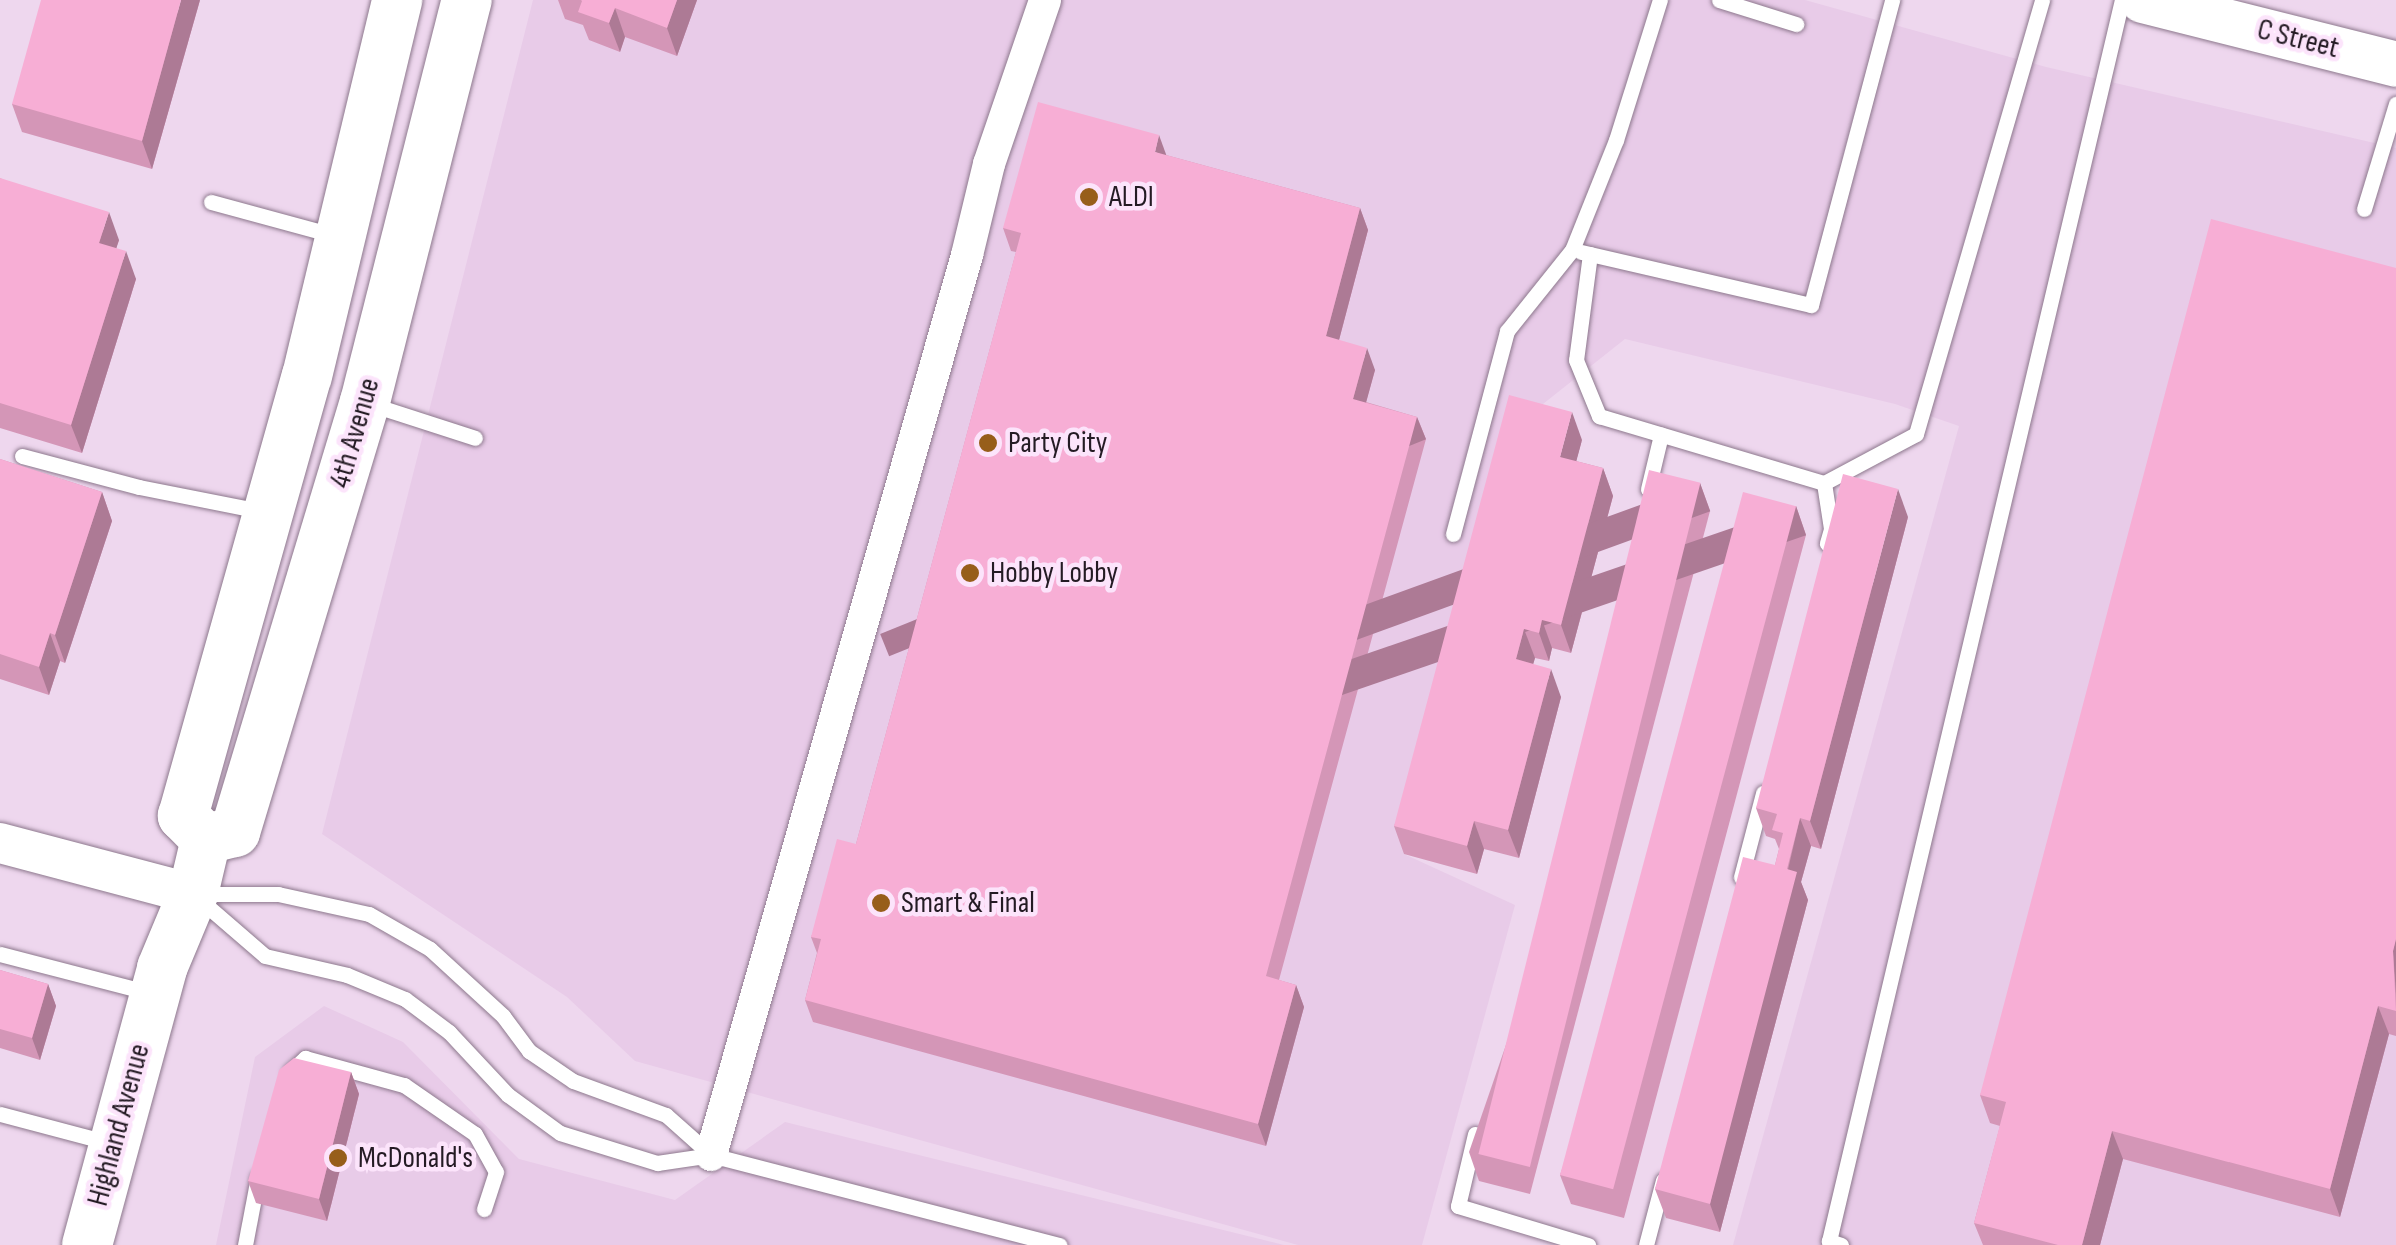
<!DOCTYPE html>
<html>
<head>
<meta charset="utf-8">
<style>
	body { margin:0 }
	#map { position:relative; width:2396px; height:1245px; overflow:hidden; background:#eed7ee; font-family:"Sofia Sans Condensed",sans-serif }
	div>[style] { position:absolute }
	.built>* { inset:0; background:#e8cbe8 }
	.roads { filter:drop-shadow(0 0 2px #8d788d) drop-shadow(0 0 2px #8d788d) }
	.service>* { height:15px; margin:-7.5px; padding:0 7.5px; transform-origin:7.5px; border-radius:7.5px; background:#fff }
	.minor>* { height:32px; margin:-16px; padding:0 16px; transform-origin:16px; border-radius:16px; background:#fff }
	.tertiary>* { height:40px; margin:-20px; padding:0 20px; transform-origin:20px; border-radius:20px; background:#fff }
	.secondary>* { height:45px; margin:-22.5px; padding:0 22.5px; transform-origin:22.5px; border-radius:22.5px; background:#fff }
	.primary>* { height:50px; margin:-25px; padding:0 25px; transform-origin:25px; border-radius:25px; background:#fff }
	.wall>* { inset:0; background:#d496b7 }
	.shaded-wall>* { inset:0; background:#ad7a95; transform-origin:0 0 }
	.building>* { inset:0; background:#f7aed5; transform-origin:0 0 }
	.dots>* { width:28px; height:28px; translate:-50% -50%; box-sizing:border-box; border:5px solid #fce4fb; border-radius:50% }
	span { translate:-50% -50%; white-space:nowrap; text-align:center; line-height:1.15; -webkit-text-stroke:9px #fce4fb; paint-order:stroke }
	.street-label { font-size:30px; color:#241b24 }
	.poi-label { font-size:30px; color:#241b24 }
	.left { translate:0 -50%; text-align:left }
</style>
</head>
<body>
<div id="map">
	<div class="built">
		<i style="clip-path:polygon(533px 0,1805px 0,2046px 67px,2396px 148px,2396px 1245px,1733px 1245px,1959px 426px,1895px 404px,1625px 339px,1519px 423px,1404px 854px,1515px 905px,1422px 1245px,1298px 1245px,635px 1061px,567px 997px,322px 834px)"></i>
		<i style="clip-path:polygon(324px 1006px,403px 1042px,519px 1159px,675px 1200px,785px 1122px,1284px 1245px,216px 1245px,255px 1057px)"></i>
	</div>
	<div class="roads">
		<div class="service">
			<i style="left:1719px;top:0;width:81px;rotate:17.3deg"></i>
			<i style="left:211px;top:202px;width:130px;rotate:15.2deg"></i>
			<i style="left:2364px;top:209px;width:110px;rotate:-73.1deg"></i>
			<i style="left:1581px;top:252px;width:236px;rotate:13deg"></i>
			<i style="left:1811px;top:305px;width:316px;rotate:-75.1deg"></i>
			<i style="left:1590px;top:254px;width:107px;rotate:97.5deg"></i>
			<i style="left:1576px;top:360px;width:61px;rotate:67.7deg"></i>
			<i style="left:1599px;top:416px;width:235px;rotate:16.6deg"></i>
			<i style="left:1824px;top:483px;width:104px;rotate:-28deg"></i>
			<i style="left:1916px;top:434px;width:452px;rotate:-73.8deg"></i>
			<i style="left:373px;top:405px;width:107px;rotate:17.9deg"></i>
			<i style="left:22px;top:456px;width:121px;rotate:14.8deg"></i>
			<i style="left:139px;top:487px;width:123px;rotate:11.2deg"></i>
			<i style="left:1824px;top:483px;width:47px;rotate:81.3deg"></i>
			<i style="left:1831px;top:529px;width:15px;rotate:106deg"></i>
			<i style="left:1648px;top:489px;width:56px;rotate:-76.5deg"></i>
			<i style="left:1453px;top:534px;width:210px;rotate:-75.1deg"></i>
			<i style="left:1507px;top:331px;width:104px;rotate:-51.3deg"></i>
			<i style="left:1572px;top:250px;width:118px;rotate:-68.2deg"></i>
			<i style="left:1616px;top:140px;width:147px;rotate:-72.6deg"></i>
			<i style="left:1741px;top:877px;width:87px;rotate:-75.3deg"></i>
			<i style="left:201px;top:894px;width:77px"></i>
			<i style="left:278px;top:894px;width:93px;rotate:12.4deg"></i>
			<i style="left:369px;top:914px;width:70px;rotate:29.8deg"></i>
			<i style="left:430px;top:949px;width:99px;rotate:42.5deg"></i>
			<i style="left:503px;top:1016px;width:44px;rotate:53.4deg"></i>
			<i style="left:529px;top:1051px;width:53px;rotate:34.3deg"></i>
			<i style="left:573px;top:1081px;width:99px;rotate:20.1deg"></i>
			<i style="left:666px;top:1115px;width:60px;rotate:41.6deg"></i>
			<i style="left:199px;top:899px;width:87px;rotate:40.8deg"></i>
			<i style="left:265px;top:956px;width:84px;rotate:13deg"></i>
			<i style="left:347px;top:975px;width:63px;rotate:22.5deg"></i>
			<i style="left:405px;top:999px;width:55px;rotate:36.9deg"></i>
			<i style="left:449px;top:1032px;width:86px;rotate:46.9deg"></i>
			<i style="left:508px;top:1095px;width:64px;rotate:36.2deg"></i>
			<i style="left:560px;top:1133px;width:102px;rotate:17.2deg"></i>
			<i style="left:657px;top:1163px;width:55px;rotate:-8.4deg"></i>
			<i style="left:711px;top:1155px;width:360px;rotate:14.5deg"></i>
			<i style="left:0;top:954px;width:156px;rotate:14.5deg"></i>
			<i style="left:290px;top:1072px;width:21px;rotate:-43deg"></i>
			<i style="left:305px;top:1058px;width:103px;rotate:15.3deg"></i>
			<i style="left:404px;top:1085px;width:86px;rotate:34.6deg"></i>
			<i style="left:475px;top:1134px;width:43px;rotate:61.1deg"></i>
			<i style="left:496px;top:1172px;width:39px;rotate:108deg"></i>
			<i style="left:0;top:1114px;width:114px;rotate:14.8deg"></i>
			<i style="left:1475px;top:1134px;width:74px;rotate:103.3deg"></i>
			<i style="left:1458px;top:1206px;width:136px;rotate:16.7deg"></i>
			<i style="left:245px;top:1245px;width:69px;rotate:-79.2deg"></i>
			<i style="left:1646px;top:1245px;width:67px;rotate:-75.3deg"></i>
			<i style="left:1841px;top:1245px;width:13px;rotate:-162deg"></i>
			<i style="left:1829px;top:1241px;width:1275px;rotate:-76.72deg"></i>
		</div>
		<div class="minor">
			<i style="left:711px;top:1155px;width:936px;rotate:-74.12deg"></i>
			<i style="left:967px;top:255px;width:94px;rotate:-76.4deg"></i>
			<i style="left:989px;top:164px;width:173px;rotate:-71.1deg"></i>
		</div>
		<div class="tertiary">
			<i style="left:0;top:843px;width:200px;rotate:14.8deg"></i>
		</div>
		<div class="secondary">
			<i style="left:2142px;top:0;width:262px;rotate:14.1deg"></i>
		</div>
		<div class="primary">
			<i style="left:206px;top:839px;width:30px;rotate:-14deg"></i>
			<i style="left:235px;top:832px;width:449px;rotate:-73.2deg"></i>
			<i style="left:365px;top:402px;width:415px;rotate:-75.8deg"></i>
			<i style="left:206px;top:839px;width:33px;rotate:-135deg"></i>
			<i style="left:183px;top:816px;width:457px;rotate:-74.3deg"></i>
			<i style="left:307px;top:376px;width:387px;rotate:-76.5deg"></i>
			<i style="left:87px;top:1245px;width:287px;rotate:-74.8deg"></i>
			<i style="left:162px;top:968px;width:80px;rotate:-67.3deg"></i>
			<i style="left:193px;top:894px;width:57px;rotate:-76.7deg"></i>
		</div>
	</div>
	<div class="wall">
		<i style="clip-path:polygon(200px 0,152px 169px,22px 132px,12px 104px)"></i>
		<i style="clip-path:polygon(558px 0,697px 0,677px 56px,625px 37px,620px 52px,589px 40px,583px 25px,565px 19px)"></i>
		<i style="clip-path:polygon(1166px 155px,1360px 208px,1368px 230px,1339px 340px,1375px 370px,1366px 402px,1417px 417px,1426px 439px,1279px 980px,1296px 985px,1304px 1007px,1266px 1146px,813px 1022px,805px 1000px,817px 953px,811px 937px,856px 844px,1016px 252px,1011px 251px,1003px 228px)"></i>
		<i style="clip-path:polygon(0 178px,119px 240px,116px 248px,136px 279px,82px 453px,0 428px)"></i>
		<i style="clip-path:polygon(2396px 268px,2396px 1036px,2389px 1034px,2340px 1217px,2123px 1159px,2100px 1245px,1983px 1245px,1974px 1223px,2000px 1126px,1990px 1123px,1980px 1095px)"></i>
		<i style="clip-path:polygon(1582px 440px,1576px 461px,1603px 468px,1613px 496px,1571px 653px,1552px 648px,1549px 661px,1535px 658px,1533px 664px,1561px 697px,1519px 858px,1484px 849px,1477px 874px,1404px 854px,1394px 826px)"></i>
		<i style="clip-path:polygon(0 459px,102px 492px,112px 521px,65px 663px,60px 661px,49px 695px,0 679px)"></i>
		<i style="clip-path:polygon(1700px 483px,1710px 511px,1530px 1194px,1479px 1181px,1469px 1152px)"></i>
		<i style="clip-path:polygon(1796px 506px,1806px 535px,1624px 1218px,1571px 1204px,1560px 1175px)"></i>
		<i style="clip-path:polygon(1908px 517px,1821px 849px,1811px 846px,1801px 882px,1808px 900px,1720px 1232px,1666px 1218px,1655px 1189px,1775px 865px,1779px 849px,1775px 839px,1766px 836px,1756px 808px)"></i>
		<i style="clip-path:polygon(0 970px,48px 984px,56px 1006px,40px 1060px,0 1048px)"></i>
		<i style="clip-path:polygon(351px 1072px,359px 1094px,327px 1221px,256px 1203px,248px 1181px)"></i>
	</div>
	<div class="shaded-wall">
		<i style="clip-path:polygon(181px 0,200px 0,152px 169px,142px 141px)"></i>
		<i style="clip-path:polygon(677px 0,697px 0,677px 56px,667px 28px)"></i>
		<i style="clip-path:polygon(615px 8px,625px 37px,620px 52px,609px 23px)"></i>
		<i style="clip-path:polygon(1159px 135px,1167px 157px,1155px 152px)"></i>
		<i style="clip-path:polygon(1360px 208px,1368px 230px,1334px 359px,1326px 336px)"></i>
		<i style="clip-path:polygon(109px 212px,119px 240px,109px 271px,99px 243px)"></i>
		<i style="clip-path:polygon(126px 251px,136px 279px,82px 453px,71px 425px)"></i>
		<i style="clip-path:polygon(1367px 348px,1375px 370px,1361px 421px,1353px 399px)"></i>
		<i style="clip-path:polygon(1572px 412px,1582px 440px,1570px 485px,1560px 457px)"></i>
		<i style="left:1417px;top:417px;width:24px;height:579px;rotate:68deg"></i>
		<i style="clip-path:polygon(1603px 468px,1613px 496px,1571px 653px,1561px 625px)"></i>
		<i style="left:1700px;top:483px;width:30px;height:706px;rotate:70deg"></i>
		<i style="clip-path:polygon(1898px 489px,1908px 517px,1821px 849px,1810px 821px)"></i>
		<i style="clip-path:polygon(102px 492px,112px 521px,65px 663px,55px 635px)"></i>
		<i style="left:1796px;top:506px;width:31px;height:708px;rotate:71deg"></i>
		<i style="clip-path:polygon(1542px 620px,1552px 648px,1549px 661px,1539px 633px)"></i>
		<i style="clip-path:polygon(1524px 629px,1535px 658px,1526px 688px,1516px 659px)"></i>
		<i style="clip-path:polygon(50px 633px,60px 661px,49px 695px,39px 667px)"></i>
		<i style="clip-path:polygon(1551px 669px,1561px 697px,1519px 858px,1508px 830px)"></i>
		<i style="clip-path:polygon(1800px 818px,1811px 846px,1801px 882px,1808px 900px,1720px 1232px,1710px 1204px)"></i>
		<i style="clip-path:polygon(1474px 821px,1484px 849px,1477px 874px,1467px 846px)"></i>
		<i style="clip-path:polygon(2396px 939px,2396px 994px,2393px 951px)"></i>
		<i style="clip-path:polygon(48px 984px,56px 1006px,40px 1060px,32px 1038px)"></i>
		<i style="clip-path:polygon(1296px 985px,1304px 1007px,1266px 1146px,1258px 1124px)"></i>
		<i style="clip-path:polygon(2378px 1006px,2389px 1034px,2340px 1217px,2330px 1189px)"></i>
		<i style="clip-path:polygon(351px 1072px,359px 1094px,327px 1221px,319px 1199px)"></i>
		<i style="clip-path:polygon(2112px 1131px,2123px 1159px,2100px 1245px,2082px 1245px)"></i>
	</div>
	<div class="building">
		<i style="clip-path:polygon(41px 0,181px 0,142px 141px,12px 104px)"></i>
		<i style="clip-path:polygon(581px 0,677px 0,667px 28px,615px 8px,609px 23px,578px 12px,582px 1px)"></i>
		<i style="clip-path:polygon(1038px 102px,1159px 135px,1155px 152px,1360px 208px,1326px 336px,1367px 348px,1353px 399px,1417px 417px,1266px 976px,1296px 985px,1258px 1124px,805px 1000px,821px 939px,811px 937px,837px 839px,856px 844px,1021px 233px,1003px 228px)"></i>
		<i style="clip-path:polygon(0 178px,109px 212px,99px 243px,126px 251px,71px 425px,0 403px)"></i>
		<i style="clip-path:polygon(2211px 219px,2396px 268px,2396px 939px,2393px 951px,2396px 1011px,2378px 1006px,2330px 1189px,2112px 1131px,2082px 1245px,2058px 1245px,1974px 1223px,2006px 1102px,1980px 1095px)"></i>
		<i style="clip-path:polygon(1509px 395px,1572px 412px,1560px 457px,1603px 468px,1561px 625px,1542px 620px,1539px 633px,1524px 629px,1516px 659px,1551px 669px,1508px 830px,1474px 821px,1467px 846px,1394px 826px)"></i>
		<i style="clip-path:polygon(0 459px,102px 492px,55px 635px,50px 633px,39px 667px,0 654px)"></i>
		<i style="left:1649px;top:470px;width:53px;height:705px;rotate:14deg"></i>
		<i style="clip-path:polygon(1843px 474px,1898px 489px,1810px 821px,1800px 818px,1787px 869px,1797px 872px,1710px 1204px,1655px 1189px,1743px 857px,1775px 865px,1783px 833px,1772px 830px,1777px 814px,1756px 808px)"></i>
		<i style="left:1743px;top:492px;width:55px;height:707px;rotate:15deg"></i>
		<i style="clip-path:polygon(0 970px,48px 984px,32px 1038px,0 1029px)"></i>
		<i style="clip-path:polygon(294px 1058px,351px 1072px,319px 1199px,248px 1181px,279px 1070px)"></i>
	</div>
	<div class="dots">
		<i style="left:1089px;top:197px;background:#975e1a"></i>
		<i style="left:988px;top:443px;background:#975e1a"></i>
		<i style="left:970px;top:573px;background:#975e1a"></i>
		<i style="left:881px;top:903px;background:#975e1a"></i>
		<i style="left:338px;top:1158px;background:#975e1a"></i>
	</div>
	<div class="street-label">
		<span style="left:2298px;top:39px;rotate:14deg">C Street</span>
		<span style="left:355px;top:433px;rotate:-74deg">4th Avenue</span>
		<span style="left:119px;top:1125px;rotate:-75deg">Highland Avenue</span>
	</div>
	<div class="poi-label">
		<span class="left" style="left:1109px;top:197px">ALDI</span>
		<span class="left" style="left:1008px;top:443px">Party City</span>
		<span class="left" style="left:990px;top:573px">Hobby Lobby</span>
		<span class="left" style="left:901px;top:903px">Smart &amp; Final</span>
		<span class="left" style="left:358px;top:1158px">McDonald's</span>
	</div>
</div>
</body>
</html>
